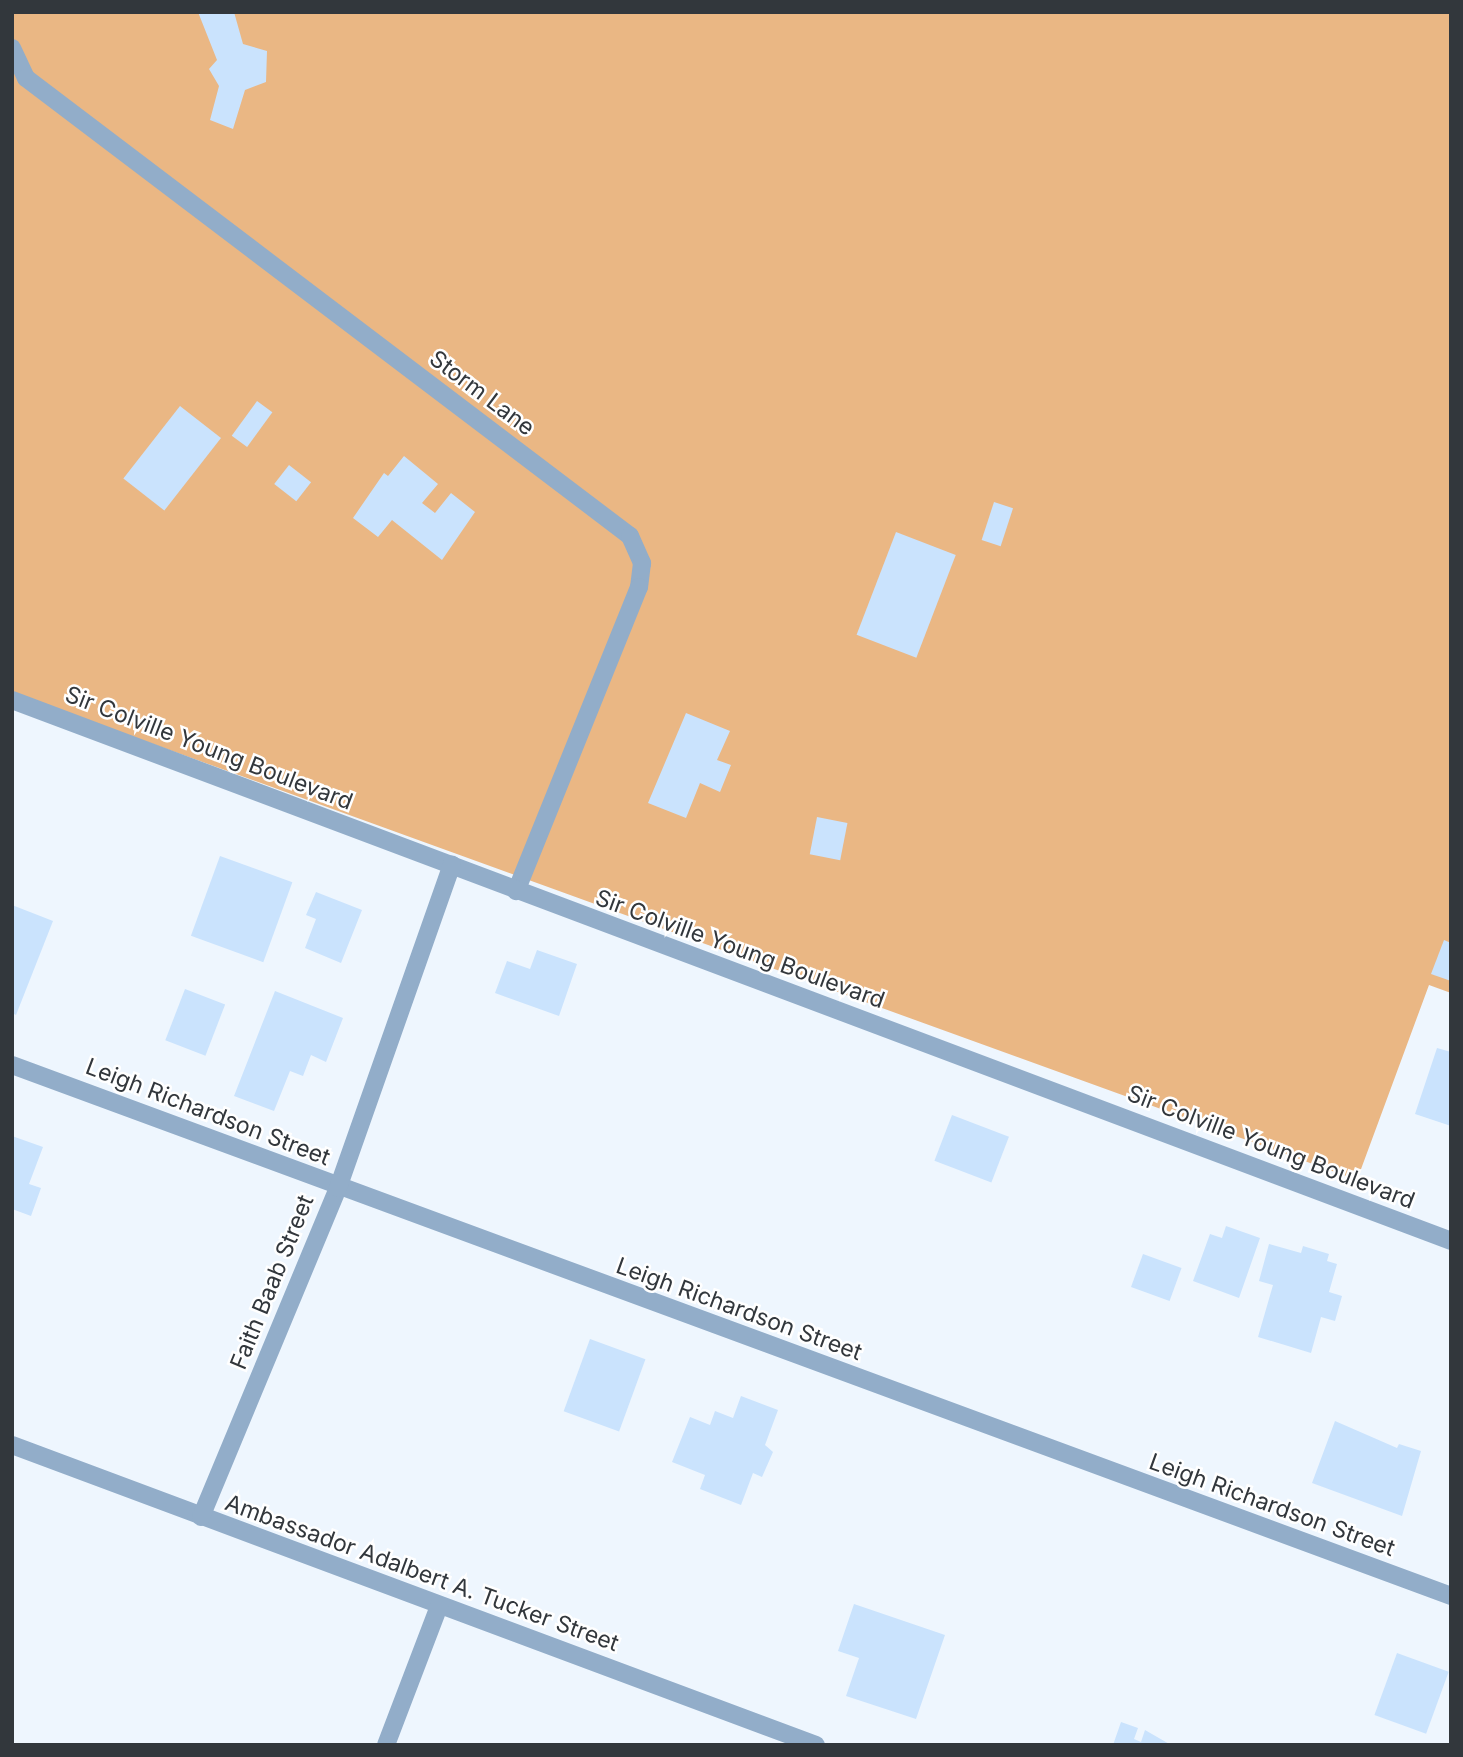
<!DOCTYPE html>
<html>
<head>
<meta charset="utf-8">
<style>
	body { margin:0 }
	#map { position:relative; width:1463px; height:1757px; overflow:hidden; background:#eef6fe; font-family:Inter,sans-serif }
	div>[style] { position:absolute }
	.green>* { inset:0; background:#eab784 }
	.building>* { inset:0; background:#cae3fd; transform-origin:0 0 }
	.minor>* { height:18px; margin:-9px; padding:0 9px; transform-origin:9px; border-radius:9px; background:#92adc9 }
	span { translate:-50% -50%; white-space:nowrap; text-align:center; line-height:1.15; -webkit-text-stroke:5px #fff; paint-order:stroke }
	.street-label { font-size:23px; color:#32373c }
	.frame { position:absolute; inset:0; border:14px solid #32373c; pointer-events:none }
</style>
</head>
<body>
<div id="map">
	<div class="green">
		<i style="clip-path:polygon(12px 12px,1451px 12px,1451px 993px,1429px 985px,1357px 1180px,12px 693px)"></i>
	</div>
	<div class="building">
		<i style="clip-path:polygon(198px 12px,234px 12px,243px 44px,267px 51px,266px 82px,245px 90px,233px 129px,210px 120px,219px 86px,209px 69px,217px 60px)"></i>
		<i style="left:257px;top:401px;width:19px;height:43px;rotate:36deg"></i>
		<i style="left:180px;top:406px;width:52px;height:92px;rotate:38deg"></i>
		<i style="clip-path:polygon(404px 456px,438px 484px,422px 503px,435px 513px,451px 493px,475px 512px,442px 560px,392px 520px,378px 537px,353px 518px,384px 473px,388px 476px)"></i>
		<i style="left:289px;top:465px;width:28px;height:24px;rotate:38deg"></i>
		<i style="left:994px;top:502px;width:20px;height:40px;rotate:18deg"></i>
		<i style="left:896px;top:532px;width:64px;height:110px;rotate:21deg"></i>
		<i style="clip-path:polygon(686px 713px,730px 731px,717px 760px,731px 765px,720px 792px,700px 783px,686px 818px,648px 803px)"></i>
		<i style="left:817px;top:817px;width:31px;height:38px;rotate:11deg"></i>
		<i style="left:220px;top:856px;width:77px;height:85px;rotate:20deg"></i>
		<i style="clip-path:polygon(316px 892px,362px 910px,341px 963px,305px 948px,316px 919px,306px 915px)"></i>
		<i style="clip-path:polygon(12px 905px,53px 921px,16px 1015px,12px 1013px)"></i>
		<i style="clip-path:polygon(1444px 940px,1451px 943px,1451px 981px,1431px 974px)"></i>
		<i style="clip-path:polygon(537px 950px,577px 964px,559px 1016px,495px 993px,507px 961px,530px 969px)"></i>
		<i style="left:185px;top:989px;width:43px;height:55px;rotate:21deg"></i>
		<i style="clip-path:polygon(275px 991px,343px 1018px,326px 1062px,311px 1055px,303px 1076px,290px 1071px,274px 1111px,234px 1096px)"></i>
		<i style="clip-path:polygon(1437px 1048px,1451px 1052px,1451px 1126px,1415px 1114px)"></i>
		<i style="left:952px;top:1115px;width:61px;height:49px;rotate:21deg"></i>
		<i style="clip-path:polygon(12px 1136px,43px 1147px,29px 1184px,41px 1188px,31px 1216px,12px 1209px)"></i>
		<i style="clip-path:polygon(1226px 1226px,1260px 1238px,1239px 1298px,1193px 1281px,1210px 1234px,1222px 1238px)"></i>
		<i style="clip-path:polygon(1269px 1244px,1301px 1253px,1303px 1246px,1329px 1254px,1327px 1261px,1337px 1264px,1329px 1292px,1342px 1296px,1335px 1321px,1321px 1317px,1311px 1353px,1258px 1337px,1273px 1285px,1259px 1281px)"></i>
		<i style="left:1143px;top:1254px;width:41px;height:35px;rotate:20deg"></i>
		<i style="left:590px;top:1339px;width:59px;height:77px;rotate:20deg"></i>
		<i style="clip-path:polygon(741px 1396px,778px 1410px,765px 1445px,773px 1452px,762px 1477px,753px 1473px,741px 1505px,700px 1489px,705px 1475px,672px 1462px,690px 1417px,710px 1425px,715px 1411px,733px 1418px)"></i>
		<i style="clip-path:polygon(1335px 1421px,1397px 1448px,1399px 1444px,1421px 1451px,1402px 1516px,1312px 1483px)"></i>
		<i style="clip-path:polygon(854px 1604px,945px 1635px,916px 1719px,846px 1696px,859px 1658px,838px 1651px)"></i>
		<i style="left:1397px;top:1653px;width:55px;height:66px;rotate:20deg"></i>
		<i style="clip-path:polygon(1121px 1722px,1138px 1728px,1134px 1739px,1141px 1742px,1145px 1730px,1171px 1745px,1113px 1745px)"></i>
	</div>
	<div class="minor">
		<i style="left:12px;top:48px;width:33px;rotate:65deg"></i>
		<i style="left:26px;top:78px;width:758px;rotate:37.17deg"></i>
		<i style="left:630px;top:536px;width:30px;rotate:66deg"></i>
		<i style="left:642px;top:563px;width:24px;rotate:97deg"></i>
		<i style="left:639px;top:587px;width:328px;rotate:112deg"></i>
		<i style="left:12px;top:700px;width:1537px;rotate:20.6deg"></i>
		<i style="left:12px;top:1065px;width:1534px;rotate:20.25deg"></i>
		<i style="left:12px;top:1445px;width:858px;rotate:20.46deg"></i>
		<i style="left:201px;top:1517px;width:356px;rotate:-67.4deg"></i>
		<i style="left:338px;top:1188px;width:343px;rotate:-70.6deg"></i>
		<i style="left:386px;top:1745px;width:149px;rotate:-69.1deg"></i>
	</div>
	<div class="street-label">
		<span style="left:482px;top:393px;rotate:37deg">Storm Lane</span>
		<span style="left:209px;top:748px;rotate:21deg">Sir Colville Young Boulevard</span>
		<span style="left:740px;top:949px;rotate:20deg">Sir Colville Young Boulevard</span>
		<span style="left:208px;top:1112px;rotate:21deg">Leigh Richardson Street</span>
		<span style="left:1271px;top:1147px;rotate:21deg">Sir Colville Young Boulevard</span>
		<span style="left:272px;top:1282px;rotate:-68deg">Faith Baab Street</span>
		<span style="left:739px;top:1309px;rotate:20deg">Leigh Richardson Street</span>
		<span style="left:1272px;top:1505px;rotate:20deg">Leigh Richardson Street</span>
		<span style="left:422px;top:1573px;rotate:20deg">Ambassador Adalbert A. Tucker Street</span>
	</div>
	<div class="frame"></div>
</div>
</body>
</html>
